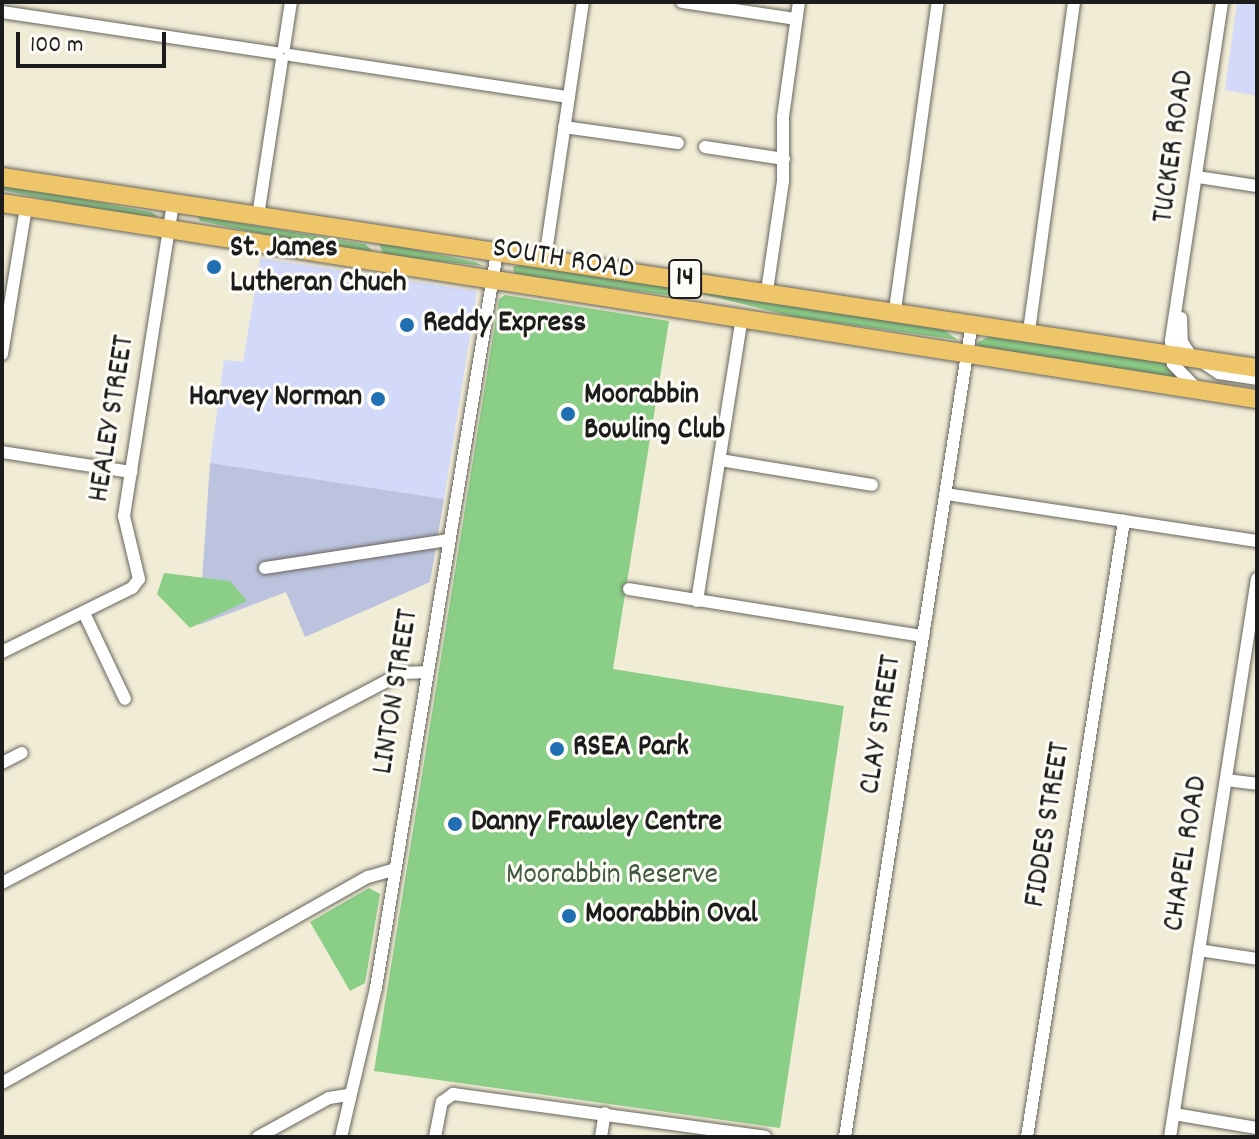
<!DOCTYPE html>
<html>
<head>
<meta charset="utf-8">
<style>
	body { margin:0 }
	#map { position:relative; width:1259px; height:1139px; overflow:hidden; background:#f1ecd5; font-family:Dekko,sans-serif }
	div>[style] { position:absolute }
	.built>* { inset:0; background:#d3d9f9 }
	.industrial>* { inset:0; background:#bcc3de }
	.green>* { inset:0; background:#8ace87 }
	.roads { filter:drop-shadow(0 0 2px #67655d) drop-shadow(0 0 2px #67655d) }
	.minor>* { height:12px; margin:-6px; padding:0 6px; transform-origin:6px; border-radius:6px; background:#fff }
	.highway>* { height:18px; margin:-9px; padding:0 9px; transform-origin:9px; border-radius:9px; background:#eec569 }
	.dots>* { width:22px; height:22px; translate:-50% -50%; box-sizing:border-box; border:4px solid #fdfcf7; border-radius:50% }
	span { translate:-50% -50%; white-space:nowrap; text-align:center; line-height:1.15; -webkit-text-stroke:6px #fdfcf7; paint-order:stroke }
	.shield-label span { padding:2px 6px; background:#fdfcf7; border:2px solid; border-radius:6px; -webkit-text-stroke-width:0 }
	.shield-label { font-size:28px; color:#1c1c1c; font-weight:700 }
	.street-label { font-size:30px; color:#1c1c1c }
	.poi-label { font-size:30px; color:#1c1c1c; font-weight:700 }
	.left { translate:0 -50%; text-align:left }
	.right { translate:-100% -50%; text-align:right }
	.park-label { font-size:30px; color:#425a41 }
	.frame { position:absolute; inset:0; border:4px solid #1c1c1c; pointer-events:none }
	.scale { position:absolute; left:16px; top:32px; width:150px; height:36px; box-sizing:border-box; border:4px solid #1c1c1c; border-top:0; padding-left:10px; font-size:24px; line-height:28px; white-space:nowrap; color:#1c1c1c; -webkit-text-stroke:6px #fdfcf7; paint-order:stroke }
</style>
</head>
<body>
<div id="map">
	<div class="built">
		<i style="clip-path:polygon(1237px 2px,1257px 2px,1257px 96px,1225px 90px)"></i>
		<i style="clip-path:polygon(260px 258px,477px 291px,444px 499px,210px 463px,224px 360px,243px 362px)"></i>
	</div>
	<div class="industrial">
		<i style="clip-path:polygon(210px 463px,444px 499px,430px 582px,305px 637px,286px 592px,199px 625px)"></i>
	</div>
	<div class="green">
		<i style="clip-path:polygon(2px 184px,151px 212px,159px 217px,106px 212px,2px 190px)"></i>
		<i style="clip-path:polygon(198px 216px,365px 244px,375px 253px,301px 242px,200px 221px)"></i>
		<i style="clip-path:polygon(378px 242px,475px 262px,483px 266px,384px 255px)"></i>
		<i style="clip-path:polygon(523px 264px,683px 289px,682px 297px,515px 275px,513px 267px)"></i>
		<i style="clip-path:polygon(716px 292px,867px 315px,944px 330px,958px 340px,795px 317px,702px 294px)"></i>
		<i style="clip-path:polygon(505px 295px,669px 321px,613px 669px,844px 706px,780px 1128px,374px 1071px,499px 299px)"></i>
		<i style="clip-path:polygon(992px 335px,1167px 360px,1179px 379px,979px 347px,978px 342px)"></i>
		<i style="clip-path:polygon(164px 573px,230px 581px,247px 601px,190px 628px,157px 594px)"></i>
		<i style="clip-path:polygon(369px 888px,380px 894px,365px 983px,350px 991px,310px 922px)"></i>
	</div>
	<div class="roads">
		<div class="minor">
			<i style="left:682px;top:2px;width:115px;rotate:8.5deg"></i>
			<i style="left:2px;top:12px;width:278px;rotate:8.5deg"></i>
			<i style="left:284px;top:47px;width:46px;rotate:-81.2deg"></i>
			<i style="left:290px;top:55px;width:282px;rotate:8.6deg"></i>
			<i style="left:564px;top:127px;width:115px;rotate:8deg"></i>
			<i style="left:705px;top:147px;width:80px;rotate:8.6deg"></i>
			<i style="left:1198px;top:177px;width:60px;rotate:8.7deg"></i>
			<i style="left:258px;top:216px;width:158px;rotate:-81.3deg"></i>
			<i style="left:545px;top:259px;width:260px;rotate:-81.6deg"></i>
			<i style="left:767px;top:291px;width:111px;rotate:-81.7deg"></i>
			<i style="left:783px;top:181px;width:64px;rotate:-90deg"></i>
			<i style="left:783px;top:117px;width:116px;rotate:-82.1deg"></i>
			<i style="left:895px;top:310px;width:311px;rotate:-82.1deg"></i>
			<i style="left:1181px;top:318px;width:24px;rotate:88deg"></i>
			<i style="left:1182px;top:342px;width:17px;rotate:57deg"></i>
			<i style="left:1029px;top:331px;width:332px;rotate:-82.2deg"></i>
			<i style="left:2px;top:354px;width:149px;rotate:-80.7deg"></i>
			<i style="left:1201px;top:361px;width:22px;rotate:34deg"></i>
			<i style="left:1219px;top:373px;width:38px;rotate:9deg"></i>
			<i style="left:1197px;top:389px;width:35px;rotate:-134deg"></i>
			<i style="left:1173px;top:364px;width:24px;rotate:-95deg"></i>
			<i style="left:1171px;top:340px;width:342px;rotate:-81.4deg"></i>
			<i style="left:2px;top:452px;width:131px;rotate:8.8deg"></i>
			<i style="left:720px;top:460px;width:154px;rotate:9.3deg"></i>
			<i style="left:946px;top:494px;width:315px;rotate:8.6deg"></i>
			<i style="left:265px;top:568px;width:185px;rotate:-8.7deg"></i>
			<i style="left:629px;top:589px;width:298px;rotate:9.1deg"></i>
			<i style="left:697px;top:601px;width:287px;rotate:-81deg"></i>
			<i style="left:84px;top:613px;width:95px;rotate:64.5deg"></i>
			<i style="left:2px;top:652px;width:145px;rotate:-26.2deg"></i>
			<i style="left:132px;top:588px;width:11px;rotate:-52deg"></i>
			<i style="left:139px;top:579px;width:65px;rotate:-103.4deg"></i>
			<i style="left:124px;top:516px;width:317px;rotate:-81.1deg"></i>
			<i style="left:2px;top:763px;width:22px;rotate:-27deg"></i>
			<i style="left:1226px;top:780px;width:31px;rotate:7deg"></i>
			<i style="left:2px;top:883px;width:452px;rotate:-27.7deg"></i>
			<i style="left:402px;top:673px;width:26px;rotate:-2deg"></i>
			<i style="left:1199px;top:950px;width:59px;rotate:8.8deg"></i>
			<i style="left:2px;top:1083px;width:420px;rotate:-29.4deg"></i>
			<i style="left:368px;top:877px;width:25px;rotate:-16deg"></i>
			<i style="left:1174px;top:1114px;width:84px;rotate:9.6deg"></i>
			<i style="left:258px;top:1137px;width:81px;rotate:-28.8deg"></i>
			<i style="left:329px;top:1098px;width:19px;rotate:-9deg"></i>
			<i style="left:341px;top:1137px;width:153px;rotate:-76.8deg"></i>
			<i style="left:376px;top:988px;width:746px;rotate:-80.66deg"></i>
			<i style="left:435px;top:1137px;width:36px;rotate:-79deg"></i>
			<i style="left:442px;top:1102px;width:14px;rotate:-36deg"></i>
			<i style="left:453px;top:1094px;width:315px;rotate:7.8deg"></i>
			<i style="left:601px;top:1137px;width:24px;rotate:-81deg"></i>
			<i style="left:845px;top:1137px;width:825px;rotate:-81.14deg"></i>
			<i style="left:1027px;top:1137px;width:624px;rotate:-81.05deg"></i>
			<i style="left:1170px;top:1137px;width:565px;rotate:-81.14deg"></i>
		</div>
		<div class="highway">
			<i style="left:2px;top:177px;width:1269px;rotate:8.65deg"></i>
			<i style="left:2px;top:203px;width:1270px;rotate:8.88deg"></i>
		</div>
	</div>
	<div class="dots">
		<i style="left:214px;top:267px;background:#1f6fb2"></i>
		<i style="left:407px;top:325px;background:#1f6fb2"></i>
		<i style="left:378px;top:399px;background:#1f6fb2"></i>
		<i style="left:568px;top:414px;background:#1f6fb2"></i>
		<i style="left:557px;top:749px;background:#1f6fb2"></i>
		<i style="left:455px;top:824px;background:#1f6fb2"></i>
		<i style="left:569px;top:916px;background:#1f6fb2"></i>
	</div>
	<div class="shield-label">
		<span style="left:685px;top:279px">14</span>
	</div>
	<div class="street-label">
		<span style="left:1176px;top:147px;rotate:-82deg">TUCKER ROAD</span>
		<span style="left:563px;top:261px;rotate:9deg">SOUTH ROAD</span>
		<span style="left:114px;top:419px;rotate:-81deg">HEALEY STREET</span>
		<span style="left:398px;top:692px;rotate:-81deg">LINTON STREET</span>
		<span style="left:883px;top:725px;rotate:-81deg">CLAY STREET</span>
		<span style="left:1050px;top:825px;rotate:-81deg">FIDDES STREET</span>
		<span style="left:1188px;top:854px;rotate:-81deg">CHAPEL ROAD</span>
	</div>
	<div class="poi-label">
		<span class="left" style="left:230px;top:267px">St. James<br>Lutheran Chuch</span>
		<span class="left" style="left:423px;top:325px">Reddy Express</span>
		<span class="left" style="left:584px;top:414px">Moorabbin<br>Bowling Club</span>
		<span class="right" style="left:362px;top:399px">Harvey Norman</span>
		<span class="left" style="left:573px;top:749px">RSEA Park</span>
		<span class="left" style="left:471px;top:824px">Danny Frawley Centre</span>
		<span class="left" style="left:585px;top:916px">Moorabbin Oval</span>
	</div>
	<div class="park-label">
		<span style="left:612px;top:877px">Moorabbin Reserve</span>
	</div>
	<div class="frame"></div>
	<div class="scale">100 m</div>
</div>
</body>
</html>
